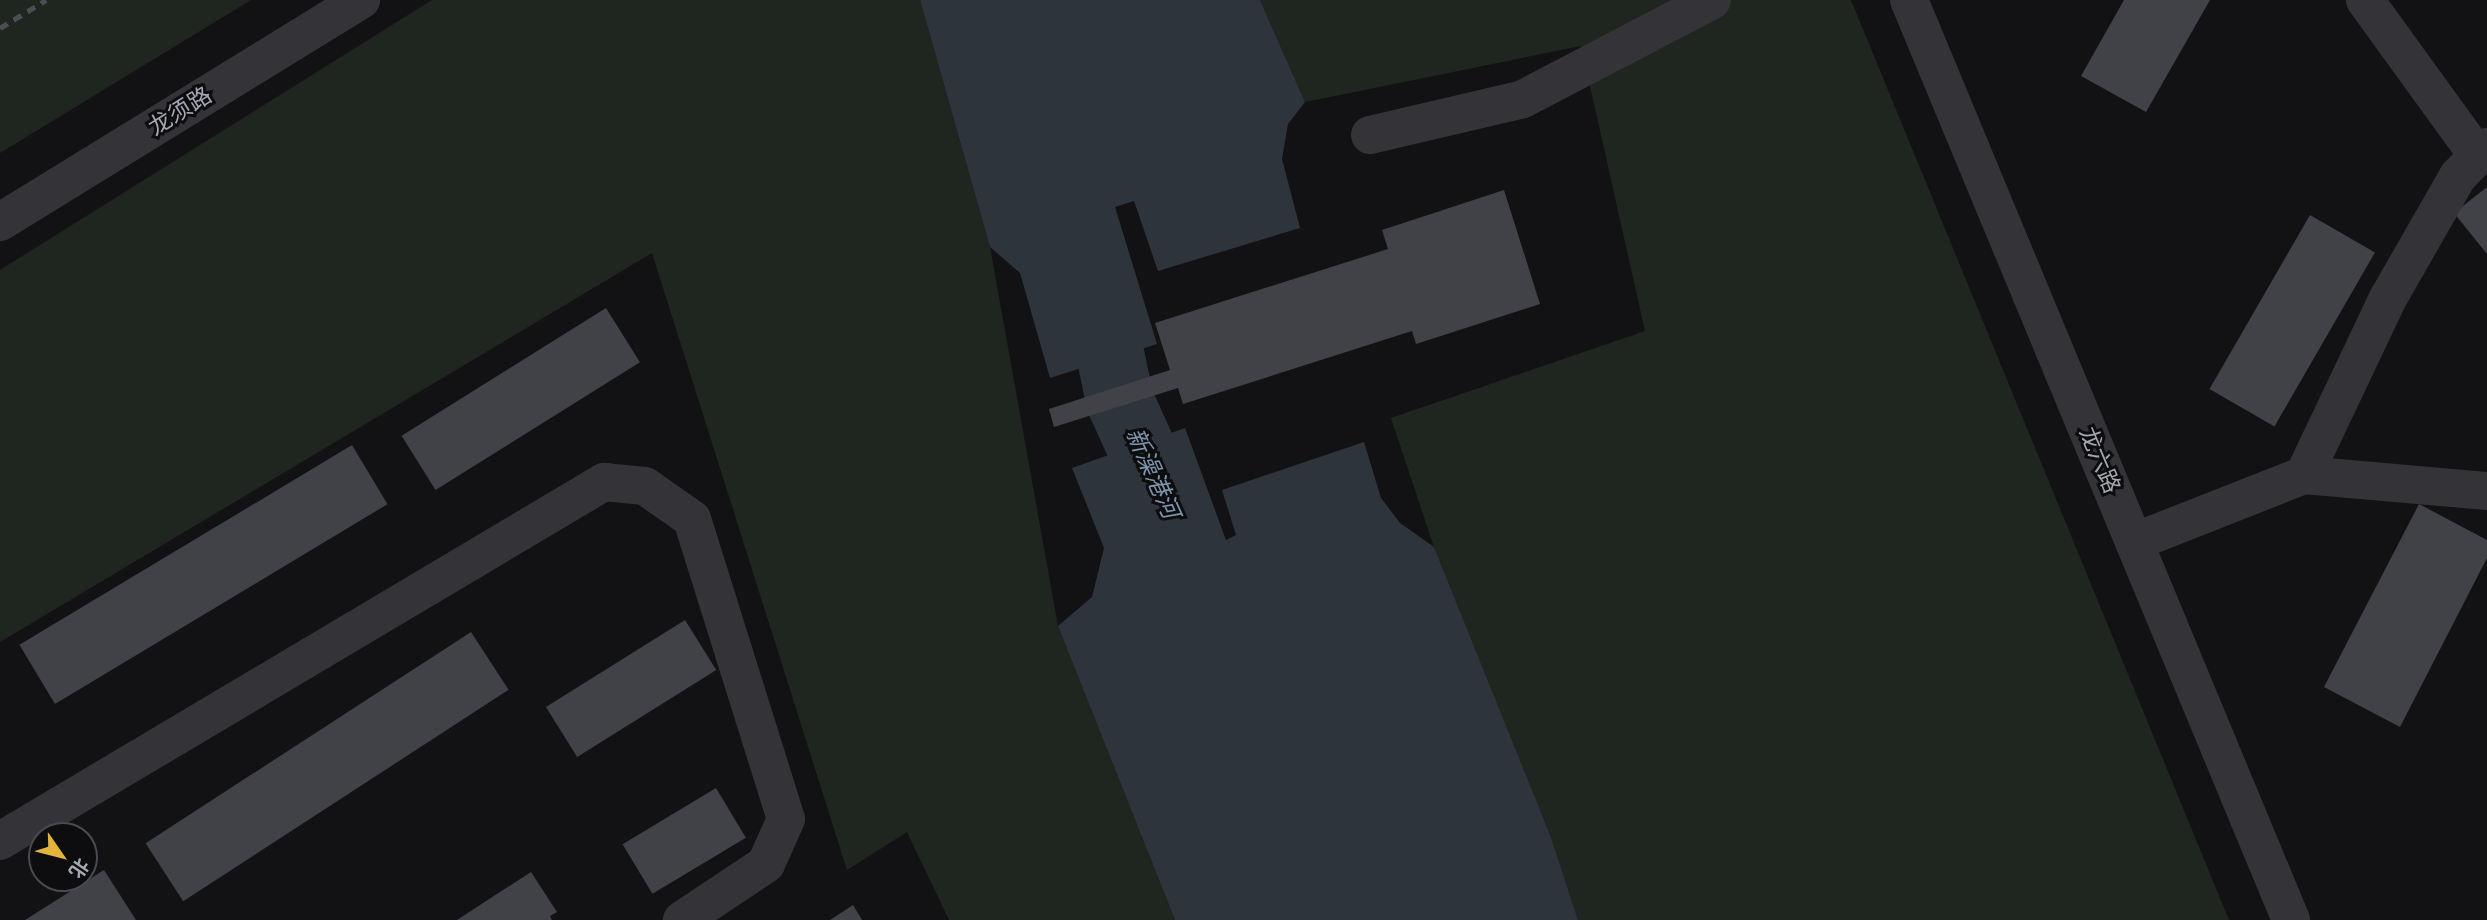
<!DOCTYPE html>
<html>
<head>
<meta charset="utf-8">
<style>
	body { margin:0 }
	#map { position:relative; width:2487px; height:920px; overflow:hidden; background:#121214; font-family:Poppins,"Noto Sans SC",sans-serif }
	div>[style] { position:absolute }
	.green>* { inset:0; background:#1f2620 }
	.water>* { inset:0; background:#2d343b }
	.river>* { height:68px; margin:-34px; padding:0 34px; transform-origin:34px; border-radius:34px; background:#2d343b }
	.building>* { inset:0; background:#414247; transform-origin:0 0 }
	.minor>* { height:38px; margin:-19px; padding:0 19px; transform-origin:19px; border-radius:19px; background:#343438 }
	.rail>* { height:5px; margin-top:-2.5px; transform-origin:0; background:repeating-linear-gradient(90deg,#4d4e53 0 9px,transparent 0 16px) }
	span { translate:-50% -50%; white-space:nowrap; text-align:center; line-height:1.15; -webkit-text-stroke:6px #0d0d0f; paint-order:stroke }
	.street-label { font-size:23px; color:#a5a8b3 }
	.water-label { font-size:24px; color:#7e94ac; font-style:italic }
	.north { position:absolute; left:28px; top:822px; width:70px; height:70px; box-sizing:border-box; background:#0d0d0f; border:2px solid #4a4b51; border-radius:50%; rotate:125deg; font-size:19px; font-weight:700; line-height:28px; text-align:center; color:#a5a8b3 }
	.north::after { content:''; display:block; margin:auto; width:24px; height:32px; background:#e3b33b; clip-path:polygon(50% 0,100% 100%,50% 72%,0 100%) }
</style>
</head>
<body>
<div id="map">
	<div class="green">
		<i style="clip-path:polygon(0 0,251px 0,0 153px)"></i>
		<i style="clip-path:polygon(432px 0,920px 0,990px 247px,1058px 626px,1175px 920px,949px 920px,907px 832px,847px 870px,652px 253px,0 642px,0 270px)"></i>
		<i style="clip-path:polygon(1260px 0,1851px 0,2229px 920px,1578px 920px,1551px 837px,1434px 547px,1391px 418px,1645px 331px,1581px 46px,1305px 102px)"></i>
	</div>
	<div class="water">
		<i style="clip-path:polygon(920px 0,1260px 0,1305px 102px,1288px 124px,1282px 159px,1300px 228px,1158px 271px,1134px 201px,1115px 207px,1157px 344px,1050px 378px,1020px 273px,990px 247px)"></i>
		<i style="clip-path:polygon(1185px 428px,1226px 540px,1236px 535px,1222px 490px,1364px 442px,1381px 498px,1400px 523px,1434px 547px,1551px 837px,1578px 920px,1175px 920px,1058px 626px,1092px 597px,1104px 548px,1072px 468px)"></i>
	</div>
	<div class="river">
		<i style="left:1092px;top:268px;width:136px;rotate:78.1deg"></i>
		<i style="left:1120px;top:401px;width:143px;rotate:65.6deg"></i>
	</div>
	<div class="building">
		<i style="clip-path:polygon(2124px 0,2210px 0,2146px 112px,2081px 76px)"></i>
		<i style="clip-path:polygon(2487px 187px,2487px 254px,2454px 213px)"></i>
		<i style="clip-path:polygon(1504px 190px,1540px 304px,1416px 344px,1412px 331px,1183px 404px,1178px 388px,1054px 427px,1049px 409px,1170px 370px,1155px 323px,1388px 249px,1382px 230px)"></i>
		<i style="left:2310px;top:215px;width:75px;height:201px;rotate:30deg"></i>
		<i style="left:606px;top:308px;width:64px;height:241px;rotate:58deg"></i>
		<i style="left:352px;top:445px;width:69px;height:388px;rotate:59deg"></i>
		<i style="clip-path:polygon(2419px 504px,2487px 540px,2487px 558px,2400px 727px,2324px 687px)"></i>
		<i style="left:685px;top:620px;width:59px;height:164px;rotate:58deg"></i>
		<i style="left:471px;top:632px;width:69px;height:388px;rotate:57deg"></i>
		<i style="left:716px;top:788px;width:58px;height:109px;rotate:59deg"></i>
		<i style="clip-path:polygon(104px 870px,136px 920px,25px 920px)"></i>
		<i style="clip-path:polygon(531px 872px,557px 912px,550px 916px,552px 920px,457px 920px)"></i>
		<i style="clip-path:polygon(853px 905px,862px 920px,830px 920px)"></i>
	</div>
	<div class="minor">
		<i style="left:1909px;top:0;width:996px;rotate:67.45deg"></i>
		<i style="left:2365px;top:0;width:193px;rotate:54.1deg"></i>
		<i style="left:1370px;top:135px;width:157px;rotate:-13.2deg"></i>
		<i style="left:1523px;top:99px;width:213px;rotate:-27.6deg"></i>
		<i style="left:0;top:222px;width:424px;rotate:-31.6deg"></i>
		<i style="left:2304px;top:475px;width:194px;rotate:-64.6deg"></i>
		<i style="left:2387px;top:300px;width:143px;rotate:-60.2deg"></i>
		<i style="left:2458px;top:176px;width:41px;rotate:-45deg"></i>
		<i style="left:2134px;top:542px;width:183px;rotate:-21.5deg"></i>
		<i style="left:2304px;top:475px;width:184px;rotate:5deg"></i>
		<i style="left:0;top:841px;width:703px;rotate:-30.73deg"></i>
		<i style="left:604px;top:482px;width:41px;rotate:5.6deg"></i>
		<i style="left:645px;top:486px;width:57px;rotate:35.1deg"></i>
		<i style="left:692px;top:519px;width:314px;rotate:72.6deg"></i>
		<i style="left:786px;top:819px;width:49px;rotate:114deg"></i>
		<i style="left:766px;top:864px;width:101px;rotate:146.3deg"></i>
	</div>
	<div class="rail">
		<i style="left:0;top:28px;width:54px;rotate:-31.3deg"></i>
	</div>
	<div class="street-label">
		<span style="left:180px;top:111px;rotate:-32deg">龙须路</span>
		<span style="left:2100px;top:460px;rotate:67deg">龙六路</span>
	</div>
	<div class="water-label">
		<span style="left:1153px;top:473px;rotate:66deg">新澡港河</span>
	</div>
	<div class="north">北</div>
</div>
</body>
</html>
